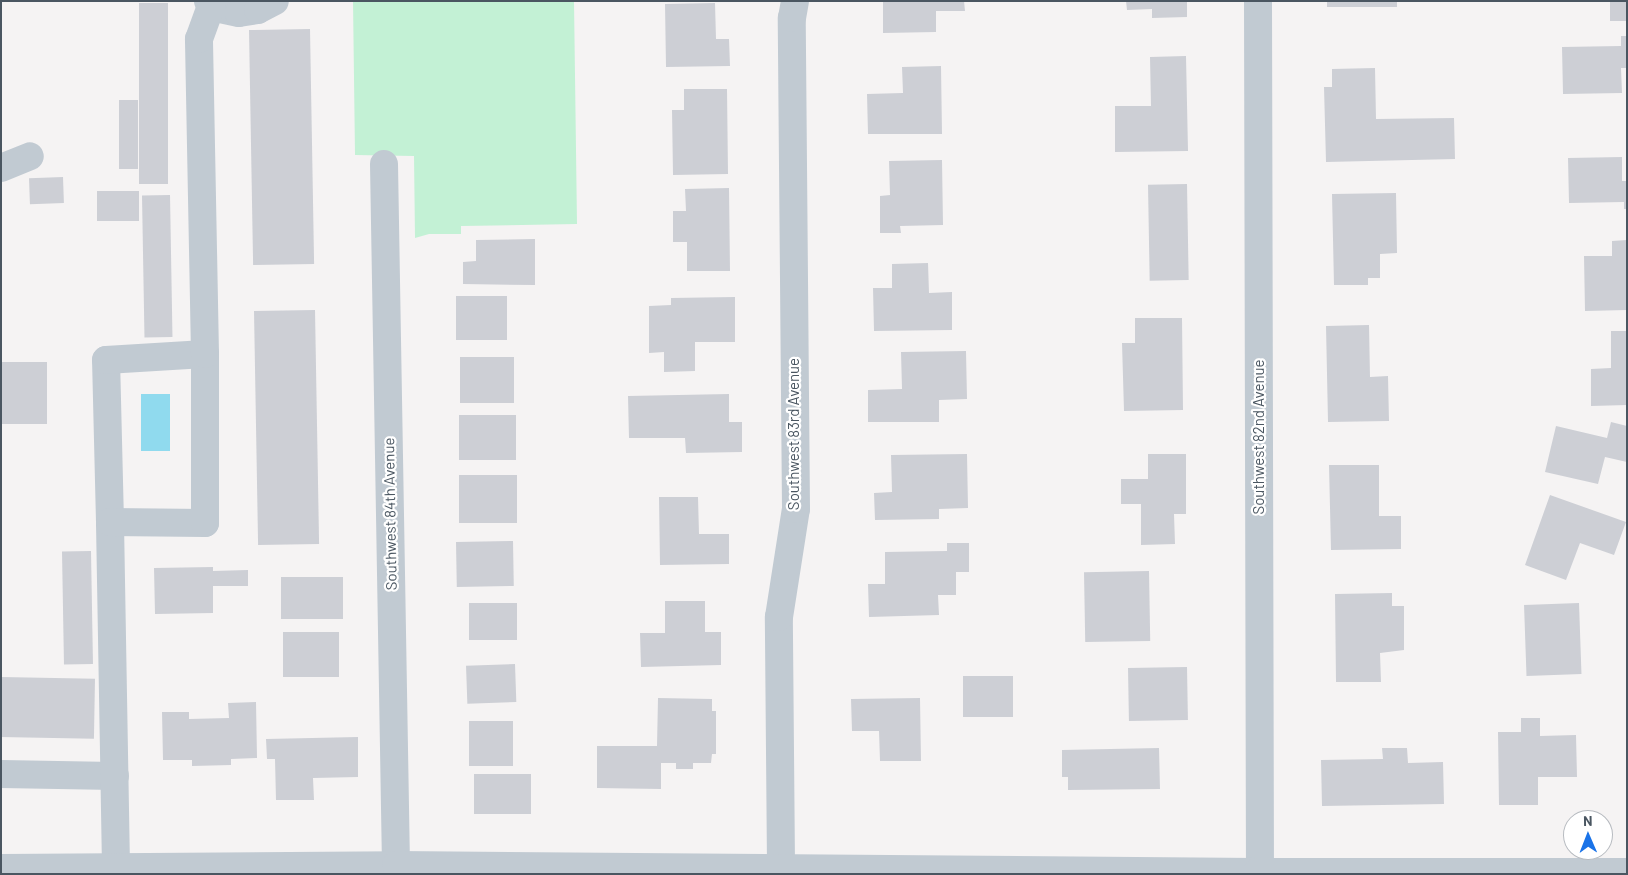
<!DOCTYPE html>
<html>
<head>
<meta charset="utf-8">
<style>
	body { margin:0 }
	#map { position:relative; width:1628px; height:875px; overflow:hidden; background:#f5f3f3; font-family:Barlow,sans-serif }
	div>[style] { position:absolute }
	.green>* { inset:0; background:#c3f1d5 }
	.water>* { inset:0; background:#90daee; transform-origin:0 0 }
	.building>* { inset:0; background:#cdcfd5; transform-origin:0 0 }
	.minor>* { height:28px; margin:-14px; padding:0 14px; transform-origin:14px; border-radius:14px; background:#c1cad2 }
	span { translate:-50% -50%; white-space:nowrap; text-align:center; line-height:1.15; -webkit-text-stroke:4.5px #fff; paint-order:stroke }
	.street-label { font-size:15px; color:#4a5661 }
	.frame { position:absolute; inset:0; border:2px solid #4a5661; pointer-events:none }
	.north { position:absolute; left:1563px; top:810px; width:50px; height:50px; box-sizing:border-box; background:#fff; border:1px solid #b7bbc0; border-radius:50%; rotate:359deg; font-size:14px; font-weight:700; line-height:20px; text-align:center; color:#4a5661 }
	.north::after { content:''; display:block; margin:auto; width:18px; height:22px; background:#1a73e8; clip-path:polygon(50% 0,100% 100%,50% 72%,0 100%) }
</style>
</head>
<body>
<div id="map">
	<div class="green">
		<i style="clip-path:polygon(353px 1px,574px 1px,577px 224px,461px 226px,461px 234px,429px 234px,415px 238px,414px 156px,355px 155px)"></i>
	</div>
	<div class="water">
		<i style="left:141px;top:394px;width:29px;height:57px"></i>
	</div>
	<div class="building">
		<i style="clip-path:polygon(883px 1px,964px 1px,965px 11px,936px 11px,936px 32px,883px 33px)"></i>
		<i style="clip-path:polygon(1126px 1px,1187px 1px,1187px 17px,1152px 18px,1152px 9px,1127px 10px)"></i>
		<i style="left:1327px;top:1px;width:70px;height:6px"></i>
		<i style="left:1610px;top:1px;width:17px;height:20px"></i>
		<i style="left:139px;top:3px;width:29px;height:181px"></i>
		<i style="clip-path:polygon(715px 3px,716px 39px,729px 39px,730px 66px,666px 67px,665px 4px)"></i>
		<i style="left:310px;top:29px;width:235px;height:61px;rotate:89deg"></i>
		<i style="clip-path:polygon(1621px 36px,1627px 36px,1627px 68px,1621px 68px,1622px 93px,1563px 94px,1562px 47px,1621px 46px)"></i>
		<i style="clip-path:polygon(1186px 56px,1188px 151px,1115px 152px,1115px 106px,1151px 106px,1150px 57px)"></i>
		<i style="clip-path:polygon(941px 66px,942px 134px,868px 134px,867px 94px,903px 93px,902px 67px)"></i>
		<i style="clip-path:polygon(1375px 68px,1376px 119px,1454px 118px,1455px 159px,1326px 162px,1324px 87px,1332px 87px,1332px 69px)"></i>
		<i style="clip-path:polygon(684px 89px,727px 89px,728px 174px,673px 175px,672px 110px,684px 110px)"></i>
		<i style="left:119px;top:100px;width:19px;height:69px"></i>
		<i style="clip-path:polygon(1622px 157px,1622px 181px,1627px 181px,1627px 209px,1624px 209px,1624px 202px,1569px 203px,1568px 158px)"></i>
		<i style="clip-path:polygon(942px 160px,943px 225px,900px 226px,901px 233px,880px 233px,880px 196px,890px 195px,889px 161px)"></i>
		<i style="left:63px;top:177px;width:26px;height:34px;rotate:88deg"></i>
		<i style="left:1187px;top:184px;width:96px;height:39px;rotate:89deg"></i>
		<i style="clip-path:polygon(729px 188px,730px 271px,687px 271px,687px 242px,673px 242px,673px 211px,686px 211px,685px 189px)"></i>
		<i style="left:97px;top:191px;width:42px;height:30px"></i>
		<i style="clip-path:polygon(1396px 193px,1397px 253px,1380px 254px,1380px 278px,1368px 278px,1368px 285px,1334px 285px,1332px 194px)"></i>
		<i style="left:170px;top:195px;width:142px;height:28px;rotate:89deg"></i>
		<i style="clip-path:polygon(535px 239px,535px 285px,463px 284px,463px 262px,476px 261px,476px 240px)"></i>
		<i style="clip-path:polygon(1627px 240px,1627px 310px,1585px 311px,1584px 256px,1612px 256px,1612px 241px)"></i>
		<i style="clip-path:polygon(928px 263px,929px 293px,952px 292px,952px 330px,874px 331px,873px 288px,892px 288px,892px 264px)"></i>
		<i style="left:507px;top:296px;width:44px;height:51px;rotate:90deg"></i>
		<i style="clip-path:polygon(735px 297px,735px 342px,695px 342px,695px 371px,664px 372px,664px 352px,649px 353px,649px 306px,671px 305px,671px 298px)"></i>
		<i style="left:315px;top:310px;width:234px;height:61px;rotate:89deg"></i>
		<i style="clip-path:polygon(1135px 318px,1182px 318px,1183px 410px,1124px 411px,1122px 343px,1135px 343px)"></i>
		<i style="clip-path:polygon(1369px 325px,1370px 377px,1388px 376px,1389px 421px,1328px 422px,1326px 326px)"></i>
		<i style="clip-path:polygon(1611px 331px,1627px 331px,1627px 405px,1591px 406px,1591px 369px,1611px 368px)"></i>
		<i style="clip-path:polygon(966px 351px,967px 399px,939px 400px,939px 422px,868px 422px,868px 390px,902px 389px,901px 352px)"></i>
		<i style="left:514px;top:357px;width:46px;height:54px;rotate:90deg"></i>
		<i style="left:47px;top:362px;width:62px;height:46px;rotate:90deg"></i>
		<i style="clip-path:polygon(729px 394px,729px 422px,742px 422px,742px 452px,686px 453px,685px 438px,629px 438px,628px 396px)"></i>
		<i style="left:459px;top:415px;width:57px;height:45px"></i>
		<i style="clip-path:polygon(1611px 422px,1627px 426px,1627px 462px,1605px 457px,1598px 484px,1545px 472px,1556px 426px,1607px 438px)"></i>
		<i style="clip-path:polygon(967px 454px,968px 508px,939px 509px,939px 519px,875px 520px,874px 493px,892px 492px,891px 455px)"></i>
		<i style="clip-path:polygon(1148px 454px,1186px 454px,1186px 514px,1174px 514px,1175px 544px,1141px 545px,1141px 504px,1121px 504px,1121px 479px,1148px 479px)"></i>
		<i style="clip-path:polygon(1329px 465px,1379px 465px,1379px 516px,1401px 516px,1401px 549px,1331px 550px)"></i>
		<i style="left:517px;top:475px;width:48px;height:58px;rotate:90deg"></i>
		<i style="clip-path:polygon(1550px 495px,1626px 522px,1614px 555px,1580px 543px,1566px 580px,1525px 565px)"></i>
		<i style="clip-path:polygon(659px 497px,698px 497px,699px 534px,729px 534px,729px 564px,660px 565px)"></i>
		<i style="left:513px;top:541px;width:45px;height:57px;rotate:89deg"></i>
		<i style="clip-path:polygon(947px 543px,969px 543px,969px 572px,956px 572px,956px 595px,938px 595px,939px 615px,869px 617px,868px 584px,885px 584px,885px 552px,947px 551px)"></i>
		<i style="left:91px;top:551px;width:113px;height:29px;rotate:89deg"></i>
		<i style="clip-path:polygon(213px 567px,213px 571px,248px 570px,248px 586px,213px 586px,213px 613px,155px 614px,154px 568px)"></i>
		<i style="left:1149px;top:571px;width:70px;height:65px;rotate:89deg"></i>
		<i style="left:343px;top:577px;width:42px;height:62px;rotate:90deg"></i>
		<i style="clip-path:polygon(1392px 593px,1392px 606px,1404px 606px,1404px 650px,1380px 653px,1381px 682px,1336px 682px,1335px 594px)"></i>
		<i style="clip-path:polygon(665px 601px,705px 601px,705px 632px,721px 632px,721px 665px,641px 667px,640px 633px,665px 633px)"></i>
		<i style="left:517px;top:603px;width:37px;height:48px;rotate:90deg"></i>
		<i style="left:1579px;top:603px;width:71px;height:55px;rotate:88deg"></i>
		<i style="left:339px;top:632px;width:45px;height:56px;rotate:90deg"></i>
		<i style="left:515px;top:664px;width:38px;height:49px;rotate:88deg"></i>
		<i style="left:1187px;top:667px;width:53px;height:59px;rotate:89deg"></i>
		<i style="left:1013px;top:676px;width:41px;height:50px;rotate:90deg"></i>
		<i style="left:1px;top:677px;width:94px;height:60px;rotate:1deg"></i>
		<i style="clip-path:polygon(658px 698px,712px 699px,712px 711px,716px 711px,716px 754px,712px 754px,711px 763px,693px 763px,693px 769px,676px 769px,676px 763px,661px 763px,661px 789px,597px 788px,597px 746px,657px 746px)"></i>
		<i style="clip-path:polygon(920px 698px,921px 761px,880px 761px,879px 731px,852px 731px,851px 699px)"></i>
		<i style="clip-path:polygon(256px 702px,257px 758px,231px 759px,231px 765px,192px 766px,192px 760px,163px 760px,162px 712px,189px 712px,189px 719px,229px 718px,228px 703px)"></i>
		<i style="clip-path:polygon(1521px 718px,1540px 718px,1540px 736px,1576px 735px,1577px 777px,1538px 777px,1538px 805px,1499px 805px,1498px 732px,1521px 732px)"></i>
		<i style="left:469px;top:721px;width:44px;height:45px"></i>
		<i style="clip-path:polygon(358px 737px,358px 777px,313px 778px,314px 800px,276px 800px,275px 759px,267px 759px,266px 739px)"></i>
		<i style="clip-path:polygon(1159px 748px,1160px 789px,1068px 790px,1068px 777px,1062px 777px,1062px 750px)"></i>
		<i style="clip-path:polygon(1382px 748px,1407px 748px,1408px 763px,1443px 762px,1444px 804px,1322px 806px,1321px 760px,1383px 759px)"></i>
		<i style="left:474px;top:774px;width:57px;height:40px"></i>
	</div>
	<div class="minor">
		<i style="left:208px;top:1px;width:14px;rotate:34deg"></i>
		<i style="left:220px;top:9px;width:19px;rotate:12deg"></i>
		<i style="left:239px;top:13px;width:19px;rotate:-9deg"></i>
		<i style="left:258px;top:10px;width:19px;rotate:-28deg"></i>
		<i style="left:1258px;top:1px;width:873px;rotate:89.87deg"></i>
		<i style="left:384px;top:164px;width:701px;rotate:89.02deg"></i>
		<i style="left:1px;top:168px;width:31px;rotate:-22deg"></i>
		<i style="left:110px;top:522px;width:162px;rotate:-91.4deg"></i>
		<i style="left:106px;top:360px;width:99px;rotate:-3.5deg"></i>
		<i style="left:1px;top:774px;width:114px;rotate:1deg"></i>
		<i style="left:781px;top:866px;width:249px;rotate:-90.5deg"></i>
		<i style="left:779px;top:617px;width:109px;rotate:-81.1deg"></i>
		<i style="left:796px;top:509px;width:491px;rotate:-90.5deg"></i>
		<i style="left:792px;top:18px;width:17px;rotate:-80deg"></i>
		<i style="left:116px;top:867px;width:345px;rotate:-91deg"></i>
		<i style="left:110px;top:522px;width:95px;rotate:0.6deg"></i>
		<i style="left:205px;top:523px;width:169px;rotate:-90deg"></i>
		<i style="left:205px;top:354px;width:315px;rotate:-91.1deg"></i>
		<i style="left:199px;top:39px;width:37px;rotate:-70deg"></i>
		<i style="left:1px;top:868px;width:395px;rotate:-0.4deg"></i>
		<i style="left:396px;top:865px;width:861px;rotate:0.47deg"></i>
		<i style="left:1257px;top:872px;width:370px"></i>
	</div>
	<div class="street-label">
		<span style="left:794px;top:434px;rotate:-90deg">Southwest 83rd Avenue</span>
		<span style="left:1259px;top:437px;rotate:-90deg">Southwest 82nd Avenue</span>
		<span style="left:390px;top:514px;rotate:-91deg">Southwest 84th Avenue</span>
	</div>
	<div class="frame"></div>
	<div class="north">N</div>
</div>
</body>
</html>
